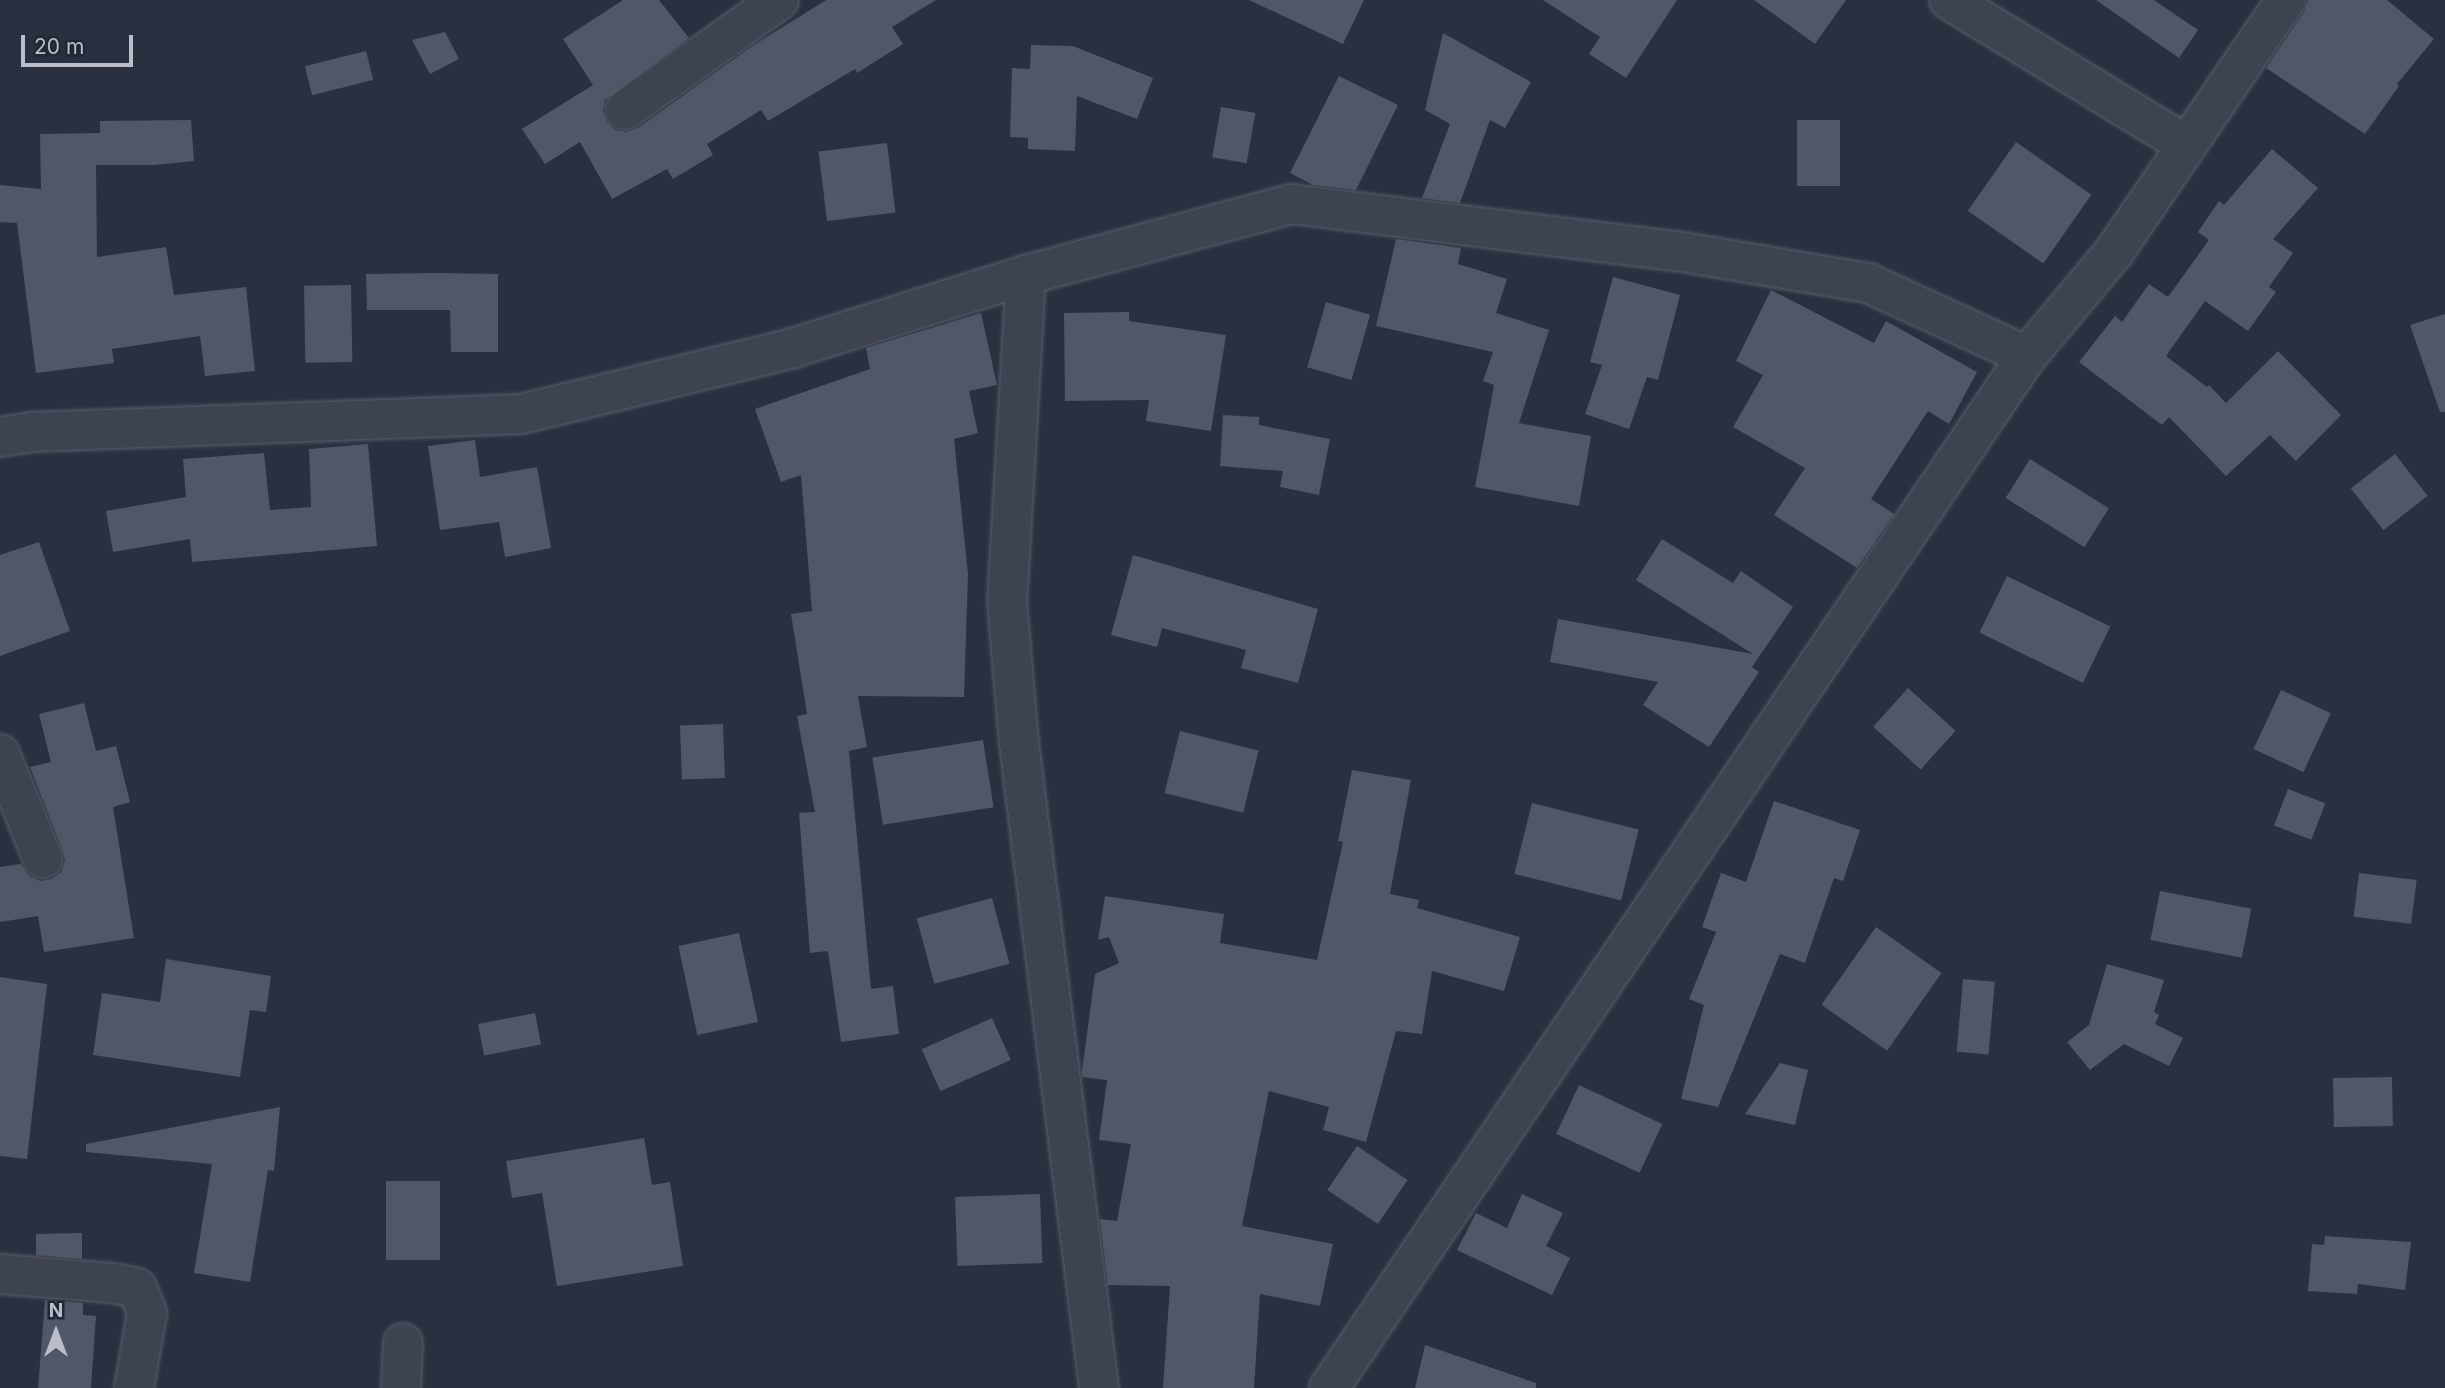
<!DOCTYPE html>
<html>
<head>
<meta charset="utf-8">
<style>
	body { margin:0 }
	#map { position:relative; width:2445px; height:1388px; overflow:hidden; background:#293040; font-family:Inter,sans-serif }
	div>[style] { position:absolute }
	.building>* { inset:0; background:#4f5768; transform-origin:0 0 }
	.roads { filter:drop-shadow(0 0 2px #585e6a) drop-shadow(0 0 2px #585e6a) }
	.minor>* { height:38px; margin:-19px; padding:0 19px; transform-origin:19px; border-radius:19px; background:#3d4350 }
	span { translate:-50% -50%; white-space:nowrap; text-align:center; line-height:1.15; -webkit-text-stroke:6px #212835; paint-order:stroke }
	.north { position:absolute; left:21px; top:1297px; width:70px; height:70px; -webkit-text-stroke:5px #212835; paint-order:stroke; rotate:0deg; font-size:19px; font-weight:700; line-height:28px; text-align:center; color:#babeca }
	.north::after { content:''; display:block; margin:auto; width:24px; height:32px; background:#babeca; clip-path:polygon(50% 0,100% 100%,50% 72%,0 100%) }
	.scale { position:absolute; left:21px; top:35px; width:112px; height:32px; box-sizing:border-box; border:4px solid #babeca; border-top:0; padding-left:9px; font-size:21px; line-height:24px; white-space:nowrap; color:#babeca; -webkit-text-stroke:5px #212835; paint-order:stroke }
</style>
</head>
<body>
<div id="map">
	<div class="building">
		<i style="clip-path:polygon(623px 0,659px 0,689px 38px,605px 100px,603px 111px,607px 122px,615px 130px,626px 132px,638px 128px,751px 47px,826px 0,936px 0,892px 27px,903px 44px,857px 73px,855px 69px,768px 121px,761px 110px,707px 144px,713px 155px,673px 179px,667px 169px,612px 199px,580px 142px,545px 164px,522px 129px,593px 85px,563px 39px)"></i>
		<i style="clip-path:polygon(1249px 0,1364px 0,1343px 44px)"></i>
		<i style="clip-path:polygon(1543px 0,1677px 0,1626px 78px,1589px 54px,1600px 37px)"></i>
		<i style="clip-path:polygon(1754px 0,1846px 0,1815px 44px)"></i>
		<i style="clip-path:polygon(2096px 0,2154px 0,2198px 30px,2179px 58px)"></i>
		<i style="clip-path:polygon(2308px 0,2387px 0,2434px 39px,2397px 84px,2399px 86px,2365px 134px,2266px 68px,2304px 12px)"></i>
		<i style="clip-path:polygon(445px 32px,459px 59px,430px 74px,412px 40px)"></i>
		<i style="clip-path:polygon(1443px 33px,1531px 82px,1505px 128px,1490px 120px,1460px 203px,1422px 198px,1450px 124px,1425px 110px)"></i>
		<i style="clip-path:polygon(1031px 45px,1073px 46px,1153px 78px,1137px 119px,1077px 96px,1075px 151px,1028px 149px,1028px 138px,1010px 137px,1012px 68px,1030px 69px)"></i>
		<i style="left:366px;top:51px;width:30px;height:63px;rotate:76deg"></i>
		<i style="clip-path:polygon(1339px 76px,1398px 105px,1356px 190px,1313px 185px,1290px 173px)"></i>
		<i style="left:1221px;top:107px;width:35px;height:51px;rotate:10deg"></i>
		<i style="clip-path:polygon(191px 120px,194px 161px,154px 165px,96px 165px,97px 257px,166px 247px,174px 295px,246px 287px,255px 371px,205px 376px,200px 336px,112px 349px,114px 363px,36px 373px,17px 223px,0 222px,0 185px,41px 189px,40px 134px,100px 133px,100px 121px)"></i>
		<i style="left:1797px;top:120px;width:43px;height:66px"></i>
		<i style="left:2016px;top:142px;width:92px;height:84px;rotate:35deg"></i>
		<i style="left:887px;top:143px;width:70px;height:69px;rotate:83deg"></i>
		<i style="clip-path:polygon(2272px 149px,2318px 188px,2273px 239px,2293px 253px,2269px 287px,2276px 292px,2248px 331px,2205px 301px,2166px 356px,2207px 387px,2209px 385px,2226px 403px,2278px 351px,2341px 415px,2296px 461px,2270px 435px,2226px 476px,2169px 417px,2162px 425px,2079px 362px,2115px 316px,2122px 322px,2149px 284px,2168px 297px,2209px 240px,2198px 232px,2219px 201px,2224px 205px)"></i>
		<i style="clip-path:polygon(1396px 239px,1461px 248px,1458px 264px,1507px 279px,1496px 313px,1549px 330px,1519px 423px,1591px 436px,1579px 506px,1475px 487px,1494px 385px,1483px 381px,1493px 352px,1376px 326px)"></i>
		<i style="clip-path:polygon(439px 273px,498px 274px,498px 352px,451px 352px,450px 310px,367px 310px,366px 274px)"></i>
		<i style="clip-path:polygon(1613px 277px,1680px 295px,1658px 380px,1647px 377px,1629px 429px,1585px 414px,1602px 365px,1590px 362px)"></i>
		<i style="left:351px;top:285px;width:77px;height:47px;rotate:89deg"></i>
		<i style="clip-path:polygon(1771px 290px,1874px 343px,1886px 321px,1977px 372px,1949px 424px,1928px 411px,1871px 499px,1894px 514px,1857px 568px,1774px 515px,1805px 468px,1733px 427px,1763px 375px,1736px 361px)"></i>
		<i style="left:1326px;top:302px;width:46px;height:68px;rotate:16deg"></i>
		<i style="clip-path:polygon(1129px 312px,1129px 321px,1226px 335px,1211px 431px,1146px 421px,1149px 400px,1065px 401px,1064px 313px)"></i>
		<i style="clip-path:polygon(981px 313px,997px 385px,969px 391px,978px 433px,954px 439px,968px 574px,964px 697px,858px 696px,867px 747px,849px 751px,871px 989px,893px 986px,899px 1034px,841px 1042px,828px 951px,810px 953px,799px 813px,815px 812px,797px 716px,807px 714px,791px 614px,812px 611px,801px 475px,781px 482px,755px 409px,870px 369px,866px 348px)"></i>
		<i style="clip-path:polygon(2445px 314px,2445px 412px,2440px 412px,2410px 325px)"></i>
		<i style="clip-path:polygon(1223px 415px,1259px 417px,1259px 425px,1330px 439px,1319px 495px,1280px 487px,1283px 471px,1220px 466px)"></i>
		<i style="clip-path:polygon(475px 440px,480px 477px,537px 467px,551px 548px,505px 557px,499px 522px,440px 530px,428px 446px)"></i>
		<i style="clip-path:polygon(368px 444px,377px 546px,192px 562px,190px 539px,113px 552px,106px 511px,186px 497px,183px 459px,264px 453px,270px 510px,311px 507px,309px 449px)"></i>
		<i style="left:2395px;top:454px;width:53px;height:56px;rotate:52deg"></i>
		<i style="left:2030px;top:459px;width:93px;height:46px;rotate:32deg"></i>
		<i style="clip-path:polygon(1662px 539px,1733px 583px,1741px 571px,1793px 607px,1752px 667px,1759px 672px,1709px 747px,1643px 705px,1658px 682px,1550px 662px,1558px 619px,1753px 654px,1636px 580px)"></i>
		<i style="clip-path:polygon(39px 542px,70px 631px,0 656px,0 555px)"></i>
		<i style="clip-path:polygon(1133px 555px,1318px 609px,1298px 683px,1241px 668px,1246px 650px,1162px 628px,1157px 647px,1111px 635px)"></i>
		<i style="left:2007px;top:576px;width:115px;height:63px;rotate:26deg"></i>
		<i style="left:1908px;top:688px;width:64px;height:52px;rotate:42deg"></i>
		<i style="left:2281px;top:690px;width:55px;height:65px;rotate:25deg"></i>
		<i style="clip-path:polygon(84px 703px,96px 751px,116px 746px,130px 802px,113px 807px,134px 938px,44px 952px,38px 916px,0 922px,0 867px,21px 864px,29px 876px,41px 881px,52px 879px,61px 872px,65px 861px,63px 851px,30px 767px,51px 762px,39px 714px)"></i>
		<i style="left:723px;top:724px;width:54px;height:43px;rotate:88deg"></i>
		<i style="left:1180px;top:731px;width:81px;height:64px;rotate:14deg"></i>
		<i style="left:983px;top:740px;width:68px;height:112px;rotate:81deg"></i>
		<i style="clip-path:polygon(1352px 770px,1411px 780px,1390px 894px,1419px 900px,1417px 908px,1520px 937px,1504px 991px,1432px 971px,1422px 1034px,1396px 1031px,1366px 1142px,1323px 1130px,1329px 1107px,1269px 1091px,1242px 1226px,1333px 1244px,1320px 1306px,1260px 1294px,1254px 1388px,1163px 1388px,1170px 1286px,1108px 1285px,1100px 1219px,1117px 1221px,1131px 1144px,1099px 1140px,1107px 1080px,1082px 1077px,1082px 1071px,1095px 974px,1119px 963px,1109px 937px,1098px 940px,1105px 896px,1224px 914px,1220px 943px,1317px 960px,1343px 842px,1338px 841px)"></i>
		<i style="left:2288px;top:789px;width:40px;height:39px;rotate:21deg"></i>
		<i style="clip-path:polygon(1774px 801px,1860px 830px,1843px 881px,1834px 878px,1805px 963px,1780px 954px,1718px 1107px,1681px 1099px,1704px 1005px,1689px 999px,1716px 932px,1702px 927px,1721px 873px,1746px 882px)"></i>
		<i style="left:1532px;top:803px;width:110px;height:73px;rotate:14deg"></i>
		<i style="left:2359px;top:873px;width:58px;height:44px;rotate:7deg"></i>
		<i style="left:2160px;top:891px;width:93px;height:50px;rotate:11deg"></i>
		<i style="left:992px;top:898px;width:68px;height:78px;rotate:75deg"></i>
		<i style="left:1876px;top:927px;width:80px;height:95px;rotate:35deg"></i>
		<i style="left:739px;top:933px;width:91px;height:62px;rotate:78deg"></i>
		<i style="clip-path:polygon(166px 959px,271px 976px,266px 1012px,250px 1010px,240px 1077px,93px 1055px,102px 993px,160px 1002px)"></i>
		<i style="clip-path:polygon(2107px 964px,2164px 980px,2154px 1012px,2159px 1015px,2155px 1024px,2183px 1038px,2169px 1066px,2124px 1044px,2090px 1070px,2067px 1042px,2089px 1025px)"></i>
		<i style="clip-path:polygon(0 977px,47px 984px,27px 1159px,0 1156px)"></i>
		<i style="left:1963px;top:979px;width:32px;height:73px;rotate:5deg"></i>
		<i style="left:535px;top:1013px;width:32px;height:58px;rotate:79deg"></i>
		<i style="left:992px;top:1018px;width:46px;height:77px;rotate:66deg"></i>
		<i style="clip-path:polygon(1780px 1063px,1808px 1070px,1795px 1125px,1745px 1114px)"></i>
		<i style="left:2392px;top:1077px;width:49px;height:59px;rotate:89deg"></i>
		<i style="left:1579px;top:1085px;width:92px;height:54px;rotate:25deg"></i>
		<i style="clip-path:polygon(280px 1107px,274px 1171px,268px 1170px,250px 1282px,194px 1273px,212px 1164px,86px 1152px,86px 1144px)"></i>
		<i style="clip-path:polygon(644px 1138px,652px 1185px,670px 1182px,683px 1266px,557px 1286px,542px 1193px,512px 1198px,506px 1161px)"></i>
		<i style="left:1357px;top:1146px;width:61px;height:53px;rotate:34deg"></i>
		<i style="left:386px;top:1181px;width:54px;height:79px"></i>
		<i style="left:1040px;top:1194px;width:69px;height:85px;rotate:88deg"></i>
		<i style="clip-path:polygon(1522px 1194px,1563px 1213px,1546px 1246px,1570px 1258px,1552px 1295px,1457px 1250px,1476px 1213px,1507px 1228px)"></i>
		<i style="clip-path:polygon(82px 1233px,82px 1259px,36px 1255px,36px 1234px)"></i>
		<i style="clip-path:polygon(2325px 1236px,2411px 1242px,2405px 1290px,2358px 1284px,2357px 1294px,2308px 1291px,2312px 1244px,2324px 1245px)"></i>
		<i style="clip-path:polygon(45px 1300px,83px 1303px,83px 1315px,96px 1316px,91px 1388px,38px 1388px)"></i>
		<i style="clip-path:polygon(1425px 1345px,1536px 1383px,1536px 1388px,1415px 1388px)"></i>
	</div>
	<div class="roads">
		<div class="minor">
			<i style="left:1949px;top:0;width:276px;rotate:31.4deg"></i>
			<i style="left:625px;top:110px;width:189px;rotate:-35.5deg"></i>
			<i style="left:1026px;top:275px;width:327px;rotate:93.3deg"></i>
			<i style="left:1007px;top:601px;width:143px;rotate:85.2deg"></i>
			<i style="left:1019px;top:743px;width:650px;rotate:82.93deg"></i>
			<i style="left:0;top:437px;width:31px;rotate:-9deg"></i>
			<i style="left:31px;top:432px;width:490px;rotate:-2.1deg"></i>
			<i style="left:521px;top:414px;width:280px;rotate:-13.6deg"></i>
			<i style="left:793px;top:348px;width:244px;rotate:-17.4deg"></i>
			<i style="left:1026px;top:275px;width:274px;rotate:-15deg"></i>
			<i style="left:1291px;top:204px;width:388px;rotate:7deg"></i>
			<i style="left:1676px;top:251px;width:195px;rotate:9.5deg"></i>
			<i style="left:1868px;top:283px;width:175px;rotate:24.7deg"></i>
			<i style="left:0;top:754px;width:113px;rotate:67.7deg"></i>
			<i style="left:0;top:1274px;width:112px;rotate:4.6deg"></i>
			<i style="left:112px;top:1283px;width:25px;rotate:11deg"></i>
			<i style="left:137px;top:1288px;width:27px;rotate:68deg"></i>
			<i style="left:147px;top:1313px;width:76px;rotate:99.8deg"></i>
			<i style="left:401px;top:1388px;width:45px;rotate:-87.5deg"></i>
			<i style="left:1329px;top:1388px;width:1246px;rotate:-55.93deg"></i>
			<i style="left:2027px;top:356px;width:136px;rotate:-50.1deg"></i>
			<i style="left:2114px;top:252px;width:305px;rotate:-55.7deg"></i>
		</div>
	</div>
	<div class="north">N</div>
	<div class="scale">20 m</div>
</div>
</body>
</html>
